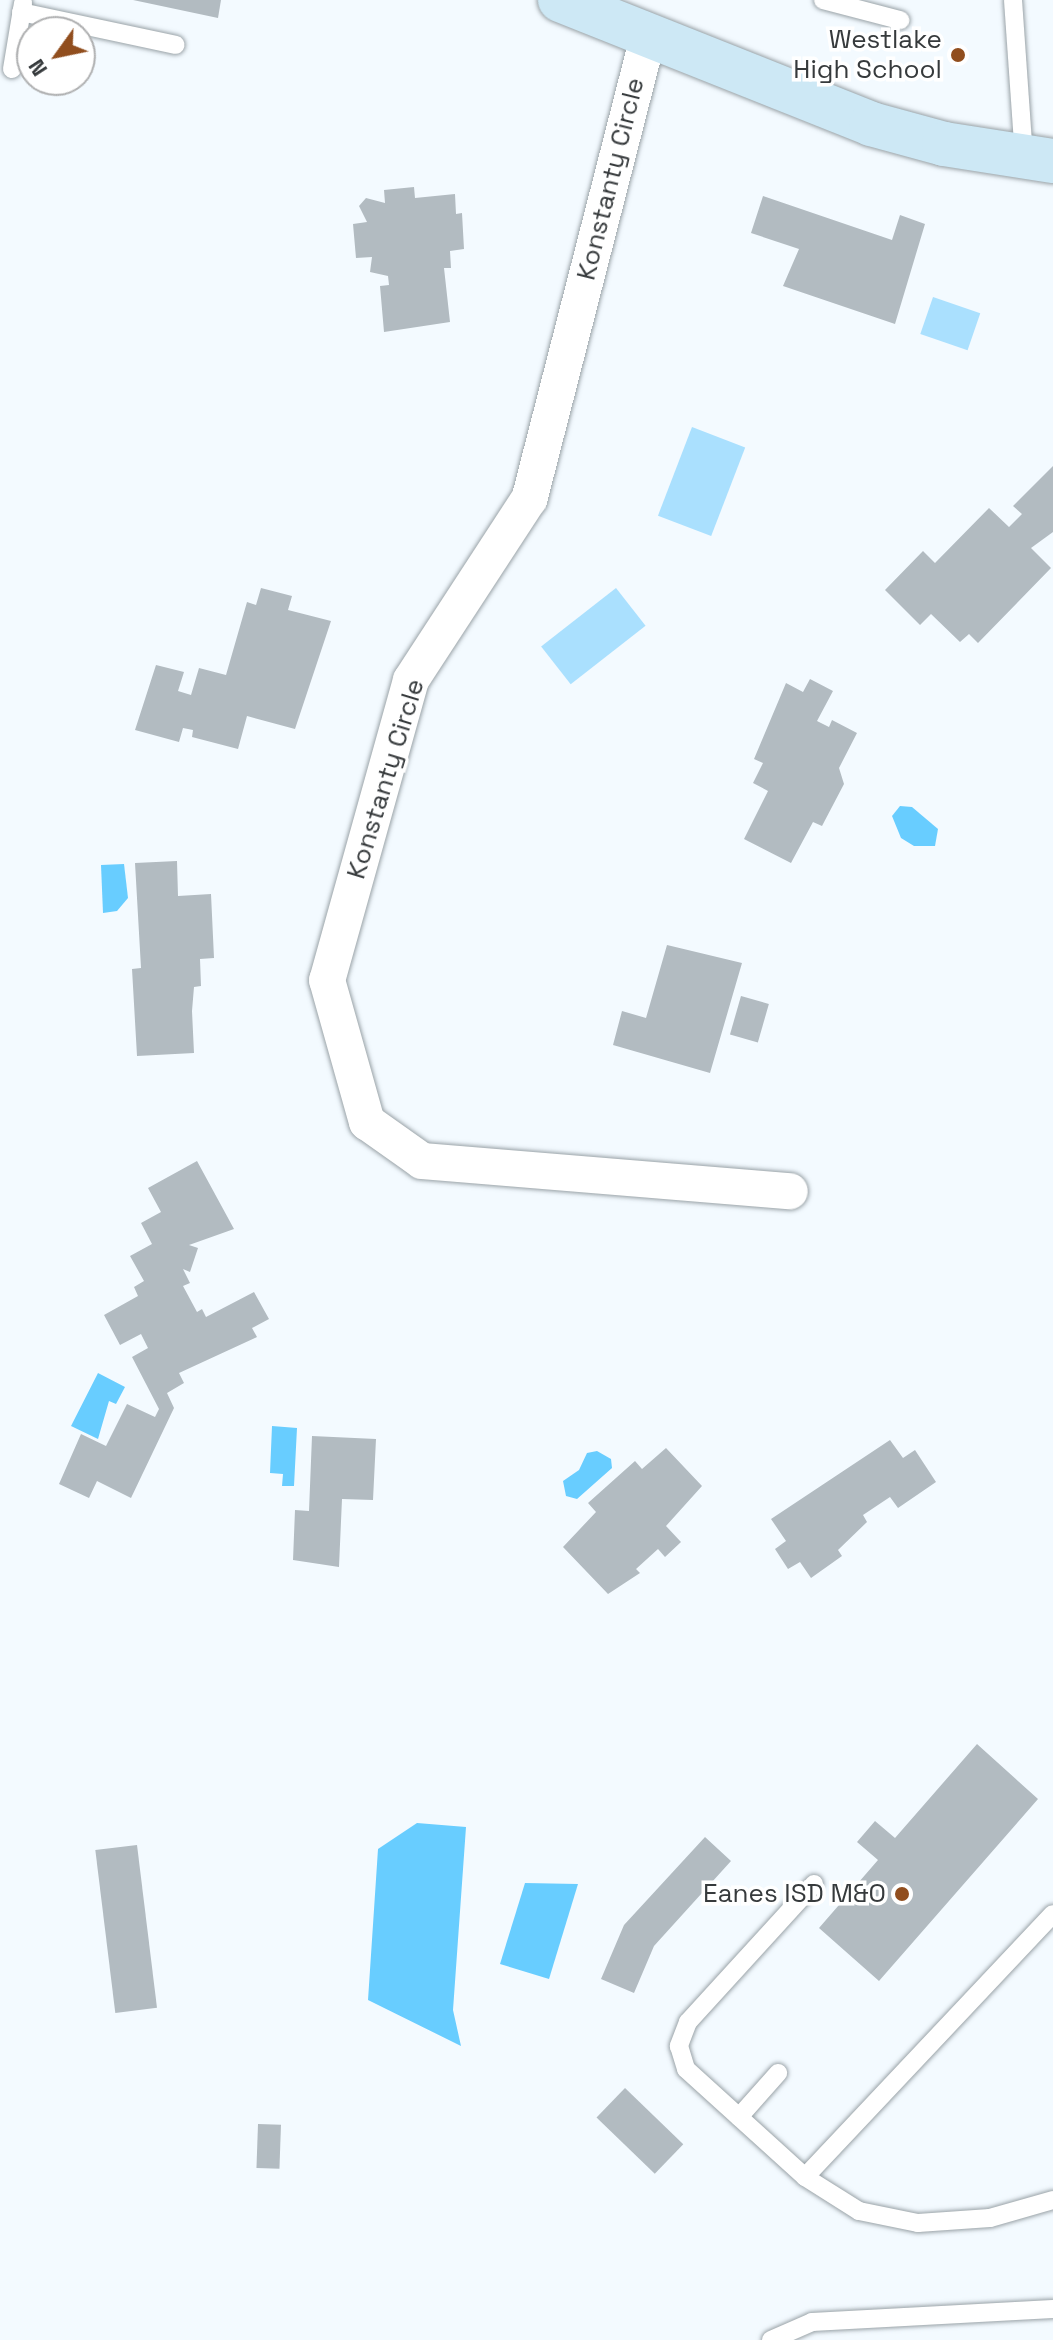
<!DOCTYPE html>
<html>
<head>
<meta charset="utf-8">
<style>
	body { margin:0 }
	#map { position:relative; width:1053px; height:2340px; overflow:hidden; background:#f3faff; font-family:"Space Grotesk",sans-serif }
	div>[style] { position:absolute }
	.green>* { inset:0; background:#aae0fe; transform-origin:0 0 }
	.water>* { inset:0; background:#68cdff }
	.building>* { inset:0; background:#b2bbc1; transform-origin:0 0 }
	.roads { filter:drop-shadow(0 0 2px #9aa3a8) drop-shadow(0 0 2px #9aa3a8) }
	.lane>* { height:18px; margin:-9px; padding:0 9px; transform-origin:9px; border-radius:9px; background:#fff }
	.street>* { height:36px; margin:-18px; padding:0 18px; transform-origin:18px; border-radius:18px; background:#fff }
	.secondary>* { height:44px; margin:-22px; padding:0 22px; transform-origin:22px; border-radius:22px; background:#cde8f5 }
	.dots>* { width:22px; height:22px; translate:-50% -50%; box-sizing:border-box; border:4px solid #fff; border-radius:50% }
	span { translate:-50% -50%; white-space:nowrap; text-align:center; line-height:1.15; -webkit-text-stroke:7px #fff; paint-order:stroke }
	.poi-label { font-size:26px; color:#363a3c }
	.right { translate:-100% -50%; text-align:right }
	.street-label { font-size:26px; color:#363a3c }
	.north { position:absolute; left:16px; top:16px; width:80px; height:80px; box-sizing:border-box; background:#fff; border:2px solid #afb0b1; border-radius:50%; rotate:237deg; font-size:22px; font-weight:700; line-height:32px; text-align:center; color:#363a3c }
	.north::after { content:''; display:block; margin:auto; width:28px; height:36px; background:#914e1e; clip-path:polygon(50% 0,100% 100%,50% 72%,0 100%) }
</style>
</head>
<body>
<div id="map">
	<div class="green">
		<i style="left:933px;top:297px;width:50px;height:39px;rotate:19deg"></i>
		<i style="left:692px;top:427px;width:57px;height:95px;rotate:21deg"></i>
		<i style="left:616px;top:588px;width:48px;height:95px;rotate:52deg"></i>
	</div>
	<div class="water">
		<i style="clip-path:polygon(900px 806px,912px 807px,938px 829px,935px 846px,914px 846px,901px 838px,892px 816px)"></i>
		<i style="clip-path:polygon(124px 864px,128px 898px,117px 911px,103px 913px,101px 865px)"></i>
		<i style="clip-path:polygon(98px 1373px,125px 1387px,116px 1404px,109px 1401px,98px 1439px,71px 1426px)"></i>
		<i style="clip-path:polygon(272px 1426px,297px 1428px,294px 1486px,282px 1486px,283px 1474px,270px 1473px)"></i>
		<i style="clip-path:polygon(597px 1451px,611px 1459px,612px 1468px,577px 1499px,566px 1496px,563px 1481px,579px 1470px,587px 1453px)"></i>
		<i style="clip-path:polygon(417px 1823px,466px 1827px,453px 2010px,461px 2046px,368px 2000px,378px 1849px)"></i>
		<i style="clip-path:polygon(525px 1883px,578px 1884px,549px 1979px,500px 1964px)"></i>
	</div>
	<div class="building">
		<i style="clip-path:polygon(133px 0,221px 0,218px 18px)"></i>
		<i style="clip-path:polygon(414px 187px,415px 198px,455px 194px,456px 214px,462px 213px,464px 249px,450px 251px,451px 268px,444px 268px,450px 322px,384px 332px,380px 286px,389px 285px,388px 276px,370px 272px,372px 257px,356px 258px,353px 224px,367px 222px,359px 206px,366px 198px,385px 203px,384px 190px)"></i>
		<i style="clip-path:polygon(763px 196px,892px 240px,900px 215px,925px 224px,895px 324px,783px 286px,799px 249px,751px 233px)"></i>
		<i style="clip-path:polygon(1053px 466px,1053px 532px,1031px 548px,1051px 568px,978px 643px,969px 634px,960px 642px,931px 614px,920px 625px,885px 590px,923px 551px,935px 563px,989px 508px,1009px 527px,1022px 514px,1013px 506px)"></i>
		<i style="clip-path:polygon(261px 588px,292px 596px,288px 610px,331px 621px,295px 729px,247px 716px,238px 749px,192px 737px,193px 730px,183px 728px,179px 742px,135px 730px,156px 665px,184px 672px,178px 691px,191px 695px,199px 668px,226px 675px,247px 602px,256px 605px)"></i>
		<i style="clip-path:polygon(810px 679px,833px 691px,817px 721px,829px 727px,832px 720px,857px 733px,839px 768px,844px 784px,822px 826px,813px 822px,791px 863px,744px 839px,768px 791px,753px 783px,763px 763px,754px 759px,786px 683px,803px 692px)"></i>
		<i style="clip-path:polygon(177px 861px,178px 896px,211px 894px,214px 958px,200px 959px,201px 986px,194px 987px,192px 1011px,194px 1053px,137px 1056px,132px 969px,141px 968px,135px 863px)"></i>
		<i style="clip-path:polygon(667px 945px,742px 963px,710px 1073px,613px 1045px,622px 1011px,646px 1018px)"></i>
		<i style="left:741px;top:996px;width:29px;height:40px;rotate:16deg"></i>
		<i style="clip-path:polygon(197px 1161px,234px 1229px,189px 1245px,198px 1248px,190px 1272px,183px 1269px,190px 1283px,183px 1286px,197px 1312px,202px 1309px,206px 1317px,254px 1292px,269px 1319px,252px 1328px,257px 1337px,179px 1373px,184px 1383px,167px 1393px,174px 1408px,131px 1498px,97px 1481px,89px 1498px,59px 1484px,81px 1434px,106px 1446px,127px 1404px,155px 1417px,159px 1409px,132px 1357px,148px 1348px,141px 1334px,120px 1345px,104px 1315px,138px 1296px,134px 1287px,144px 1281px,130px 1256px,152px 1244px,141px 1223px,161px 1212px,148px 1188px)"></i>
		<i style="clip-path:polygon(312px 1436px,376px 1439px,373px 1500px,342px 1499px,339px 1567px,293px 1560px,295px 1510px,309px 1511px)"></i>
		<i style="clip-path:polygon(890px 1440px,903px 1458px,915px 1450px,936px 1482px,898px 1508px,890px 1497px,863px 1515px,867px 1522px,838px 1550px,842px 1556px,811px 1578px,800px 1562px,788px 1569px,775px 1549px,786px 1541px,771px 1519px)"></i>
		<i style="clip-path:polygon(666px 1448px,702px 1486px,666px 1526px,681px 1542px,665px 1557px,658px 1549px,636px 1569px,640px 1573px,608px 1594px,563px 1547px,596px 1512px,588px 1503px,635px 1461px,642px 1469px)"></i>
		<i style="clip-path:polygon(977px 1744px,1038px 1799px,879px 1981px,819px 1928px,878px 1860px,857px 1842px,875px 1821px,895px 1838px)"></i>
		<i style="clip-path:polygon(705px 1837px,731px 1861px,654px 1946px,634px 1993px,601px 1979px,624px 1925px)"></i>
		<i style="left:137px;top:1845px;width:164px;height:42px;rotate:83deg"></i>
		<i style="left:625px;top:2088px;width:81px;height:41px;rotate:44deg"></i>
		<i style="left:258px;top:2124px;width:23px;height:44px;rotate:2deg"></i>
	</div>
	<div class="roads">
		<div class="lane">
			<i style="left:823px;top:0;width:80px;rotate:14.6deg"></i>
			<i style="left:1013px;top:0;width:157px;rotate:86deg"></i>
			<i style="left:21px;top:12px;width:158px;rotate:12deg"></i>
			<i style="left:12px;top:69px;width:67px;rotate:-80.5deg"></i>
			<i style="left:814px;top:1884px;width:187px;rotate:132.4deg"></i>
			<i style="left:688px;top:2022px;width:26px;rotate:111deg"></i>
			<i style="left:679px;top:2046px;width:24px;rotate:73deg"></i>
			<i style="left:686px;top:2069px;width:161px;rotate:42.2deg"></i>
			<i style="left:805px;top:2177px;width:64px;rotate:32.2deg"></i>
			<i style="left:859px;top:2211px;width:60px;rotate:11.5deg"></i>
			<i style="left:918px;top:2223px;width:72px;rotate:-4deg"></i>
			<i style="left:990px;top:2218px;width:66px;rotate:-15.9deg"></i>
			<i style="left:739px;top:2117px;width:59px;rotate:-48.4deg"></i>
			<i style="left:805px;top:2177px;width:361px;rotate:-46.7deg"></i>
			<i style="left:771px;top:2340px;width:45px;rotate:-23.7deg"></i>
			<i style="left:812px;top:2322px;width:241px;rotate:-3.1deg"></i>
		</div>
		<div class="street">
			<i style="left:648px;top:37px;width:477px;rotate:104.4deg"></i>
			<i style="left:529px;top:499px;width:216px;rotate:123.1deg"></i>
			<i style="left:411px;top:680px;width:312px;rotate:105.6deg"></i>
			<i style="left:327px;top:980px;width:148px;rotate:74.3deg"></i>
			<i style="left:367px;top:1122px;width:67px;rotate:35.3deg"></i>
			<i style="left:422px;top:1161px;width:369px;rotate:4.7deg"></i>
		</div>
		<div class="secondary">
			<i style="left:560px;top:0;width:335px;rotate:21.7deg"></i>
			<i style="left:871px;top:124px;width:76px;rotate:15.3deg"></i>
			<i style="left:944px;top:144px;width:110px;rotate:8.9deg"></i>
		</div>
	</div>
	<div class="dots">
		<i style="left:958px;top:55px;background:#914e1e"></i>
		<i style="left:902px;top:1894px;background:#914e1e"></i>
	</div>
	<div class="poi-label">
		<span class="right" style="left:942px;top:55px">Westlake<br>High School</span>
		<span class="right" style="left:886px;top:1894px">Eanes ISD M&amp;O</span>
	</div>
	<div class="street-label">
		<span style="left:611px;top:179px;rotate:-76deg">Konstanty Circle</span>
		<span style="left:386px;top:779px;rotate:-73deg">Konstanty Circle</span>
	</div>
	<div class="north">N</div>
</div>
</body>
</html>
